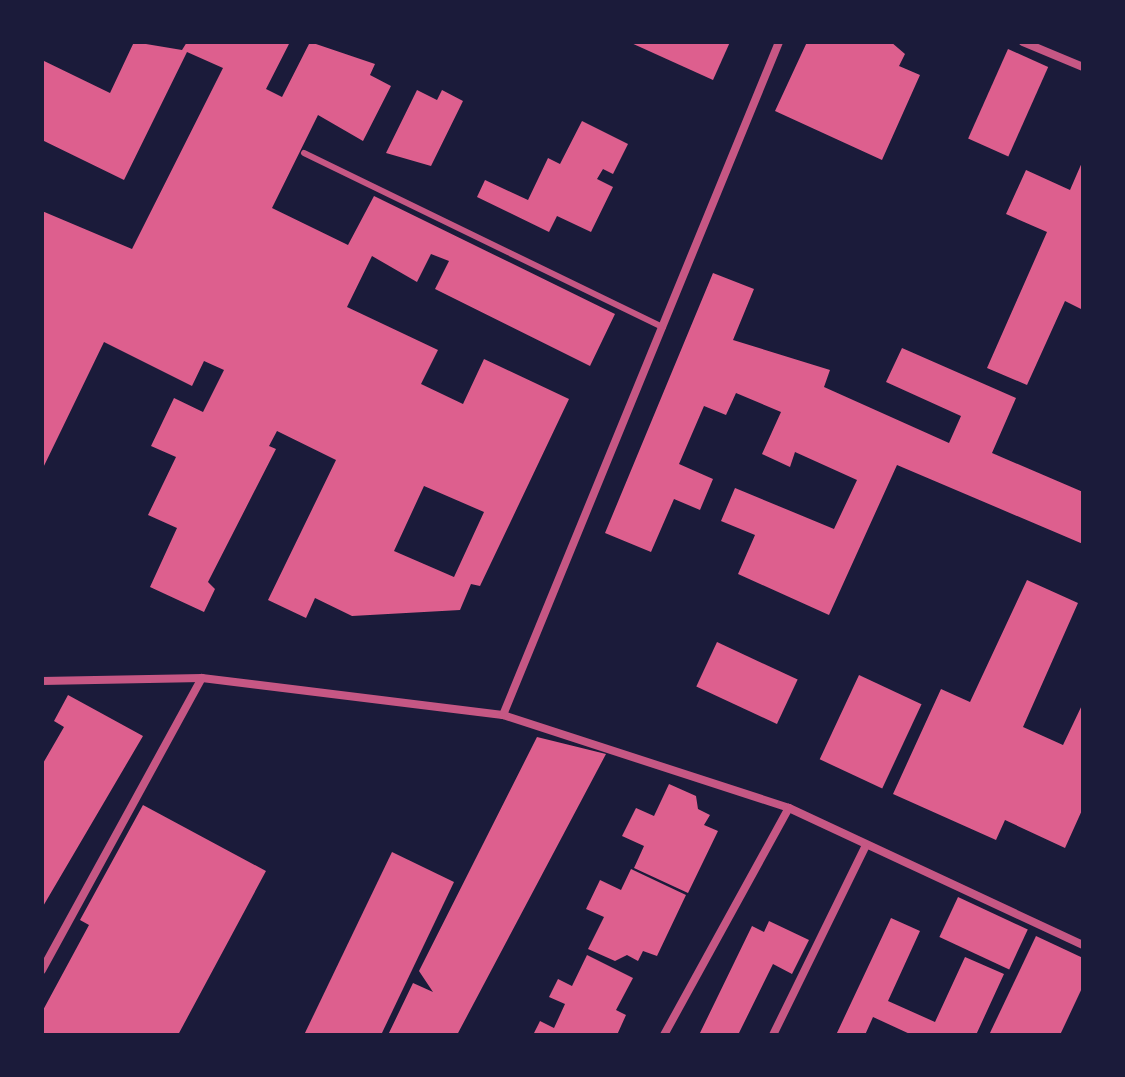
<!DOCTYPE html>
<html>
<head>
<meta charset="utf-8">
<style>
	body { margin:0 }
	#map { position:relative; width:1125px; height:1077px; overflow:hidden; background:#1b1b3a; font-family:"DM Sans",sans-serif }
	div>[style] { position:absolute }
	.building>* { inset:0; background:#dd5f8e; transform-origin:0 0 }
	.service>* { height:6px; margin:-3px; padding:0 3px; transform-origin:3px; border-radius:3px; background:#c65784 }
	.minor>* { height:8px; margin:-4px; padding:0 4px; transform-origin:4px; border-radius:4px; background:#c65784 }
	span { translate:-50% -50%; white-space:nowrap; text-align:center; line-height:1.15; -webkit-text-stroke:8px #1b1b3a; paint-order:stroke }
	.frame { position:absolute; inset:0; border:44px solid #1b1b3a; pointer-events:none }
</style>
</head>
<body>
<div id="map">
	<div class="building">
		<i style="clip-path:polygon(evenodd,134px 42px,182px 50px,187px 42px,290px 42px,266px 89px,282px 97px,310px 42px,375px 64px,370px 75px,391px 86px,363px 141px,318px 115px,272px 208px,348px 245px,374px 196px,615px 314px,590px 366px,435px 289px,449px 261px,431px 254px,417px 282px,372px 256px,347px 307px,438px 350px,421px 384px,463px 404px,484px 359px,569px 399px,480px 586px,471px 584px,460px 610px,352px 616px,315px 598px,306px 618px,268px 600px,336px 460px,277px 431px,269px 446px,276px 449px,208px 582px,215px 589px,204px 612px,150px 587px,177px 528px,148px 515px,176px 457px,151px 446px,174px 398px,203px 412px,224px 370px,204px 361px,192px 386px,104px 342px,42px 470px,42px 211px,132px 249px,223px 68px,187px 52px,124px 180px,42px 140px,42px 60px,110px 93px,134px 42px,424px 486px,484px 512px,454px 577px,394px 551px,424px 486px)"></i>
		<i style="clip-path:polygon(629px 42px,730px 42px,713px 80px)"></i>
		<i style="clip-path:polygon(807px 42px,891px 42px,905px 54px,899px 66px,920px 75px,882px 160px,775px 111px)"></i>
		<i style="left:1008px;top:49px;width:44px;height:98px;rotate:24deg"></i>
		<i style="clip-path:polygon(417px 90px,437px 100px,442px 90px,463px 101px,431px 166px,386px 153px)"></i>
		<i style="clip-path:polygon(582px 121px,628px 144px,613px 174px,603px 169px,597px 179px,613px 187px,591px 232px,557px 216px,549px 232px,477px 197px,485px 180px,528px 200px,548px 158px,560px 164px)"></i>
		<i style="clip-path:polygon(1083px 160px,1083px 310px,1065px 301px,1027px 385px,987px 368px,1047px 232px,1006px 214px,1026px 170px,1070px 190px)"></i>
		<i style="clip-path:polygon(713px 273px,754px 289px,733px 340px,830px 370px,824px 387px,949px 443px,961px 416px,886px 382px,902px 348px,1016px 398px,992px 453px,1083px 492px,1083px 544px,897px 465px,829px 615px,738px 574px,755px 535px,721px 521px,735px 488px,834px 529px,857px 480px,795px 452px,790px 467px,762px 454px,781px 412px,736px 393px,726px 415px,704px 406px,679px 464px,713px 479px,700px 510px,674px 499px,651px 552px,605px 533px)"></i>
		<i style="clip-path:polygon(1027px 580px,1078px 603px,1023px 727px,1063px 745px,1083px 703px,1083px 808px,1065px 848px,1005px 820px,996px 840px,893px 794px,941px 689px,970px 702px)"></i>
		<i style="left:717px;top:642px;width:89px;height:49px;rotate:25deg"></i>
		<i style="left:859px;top:675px;width:69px;height:93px;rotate:25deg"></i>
		<i style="clip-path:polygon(68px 695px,143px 736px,42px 908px,42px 765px,64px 727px,54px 721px)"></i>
		<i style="clip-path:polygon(537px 737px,606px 754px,457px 1035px,388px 1035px,413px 983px,433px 992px,419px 971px)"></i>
		<i style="clip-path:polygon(669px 784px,696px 796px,698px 809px,710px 815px,704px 825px,718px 831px,688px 893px,634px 868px,644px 846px,622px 836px,636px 808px,654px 816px)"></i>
		<i style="clip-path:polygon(143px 805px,266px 871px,178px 1035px,42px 1035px,42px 1012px,89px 925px,80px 920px)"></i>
		<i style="clip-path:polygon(392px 852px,454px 882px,381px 1035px,304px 1035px)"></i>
		<i style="clip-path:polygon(631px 869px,686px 895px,657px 956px,643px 951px,638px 961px,627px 955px,615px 961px,588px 949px,604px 917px,586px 909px,600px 880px,621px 890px)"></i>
		<i style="left:958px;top:897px;width:77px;height:44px;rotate:25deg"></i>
		<i style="clip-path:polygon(891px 918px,920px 931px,888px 1001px,935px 1022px,965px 957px,1004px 974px,976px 1035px,912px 1035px,873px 1017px,865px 1035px,836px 1035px)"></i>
		<i style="clip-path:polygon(769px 921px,809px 940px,792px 974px,773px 964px,738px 1035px,699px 1035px,752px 926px,764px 932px)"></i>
		<i style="clip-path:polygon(1036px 936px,1083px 958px,1083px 986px,1060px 1035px,989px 1035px)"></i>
		<i style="clip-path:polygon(587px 955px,633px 978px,616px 1010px,626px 1015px,617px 1035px,533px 1035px,540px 1021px,554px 1028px,565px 1004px,549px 997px,558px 979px,572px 986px)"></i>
	</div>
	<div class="service">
		<i style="left:304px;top:153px;width:399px;rotate:25.9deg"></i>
	</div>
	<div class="minor">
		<i style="left:1023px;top:42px;width:65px;rotate:22.6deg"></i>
		<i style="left:42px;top:681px;width:160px;rotate:-1.1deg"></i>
		<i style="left:202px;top:678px;width:303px;rotate:7deg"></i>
		<i style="left:503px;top:715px;width:301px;rotate:18deg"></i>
		<i style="left:789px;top:808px;width:324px;rotate:25deg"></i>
		<i style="left:503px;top:715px;width:727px;rotate:-67.7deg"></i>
		<i style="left:42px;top:970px;width:333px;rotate:-61.3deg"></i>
		<i style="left:664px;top:1035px;width:259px;rotate:-61.2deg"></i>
		<i style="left:773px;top:1035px;width:212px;rotate:-63.9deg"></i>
	</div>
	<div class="frame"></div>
</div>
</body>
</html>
